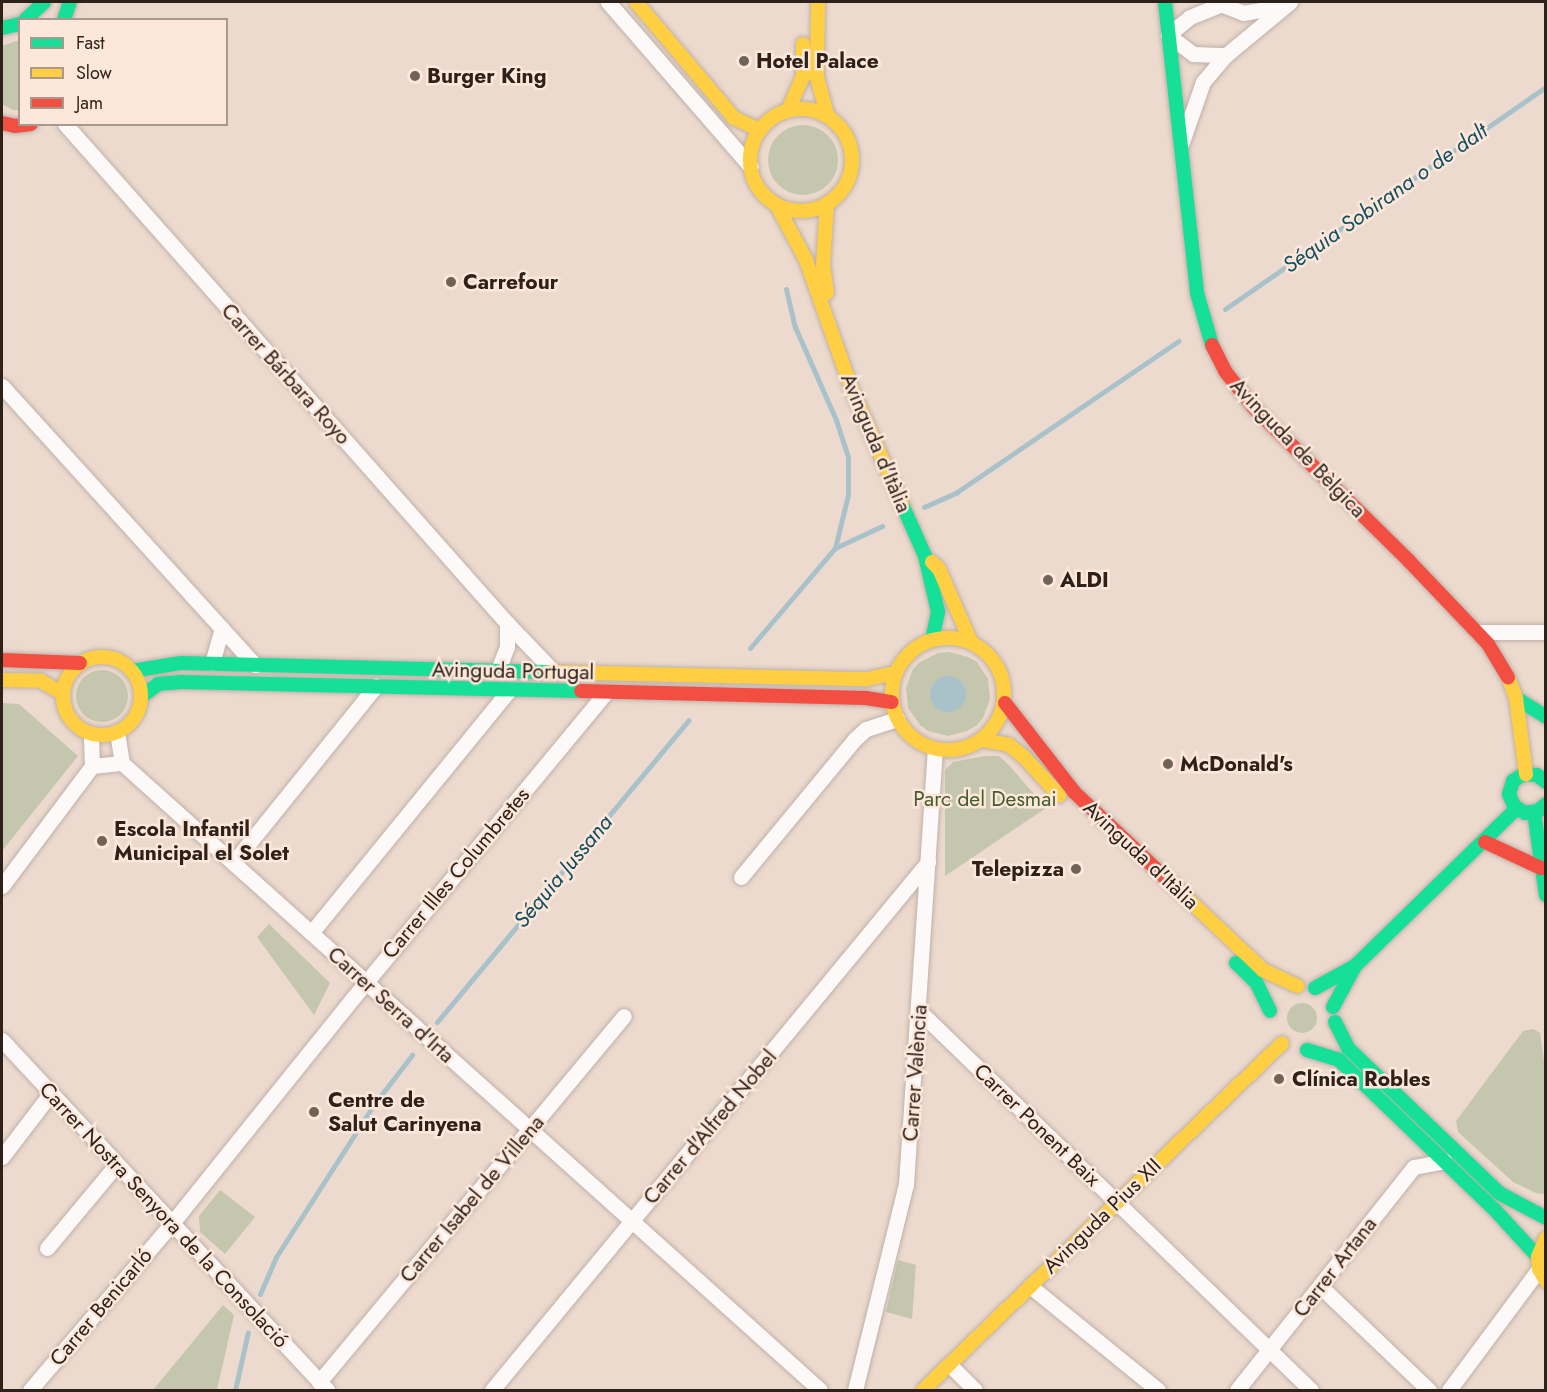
<!DOCTYPE html>
<html>
<head>
<meta charset="utf-8">
<style>
	body { margin:0 }
	#map { position:relative; width:1547px; height:1392px; overflow:hidden; background:#eddace; font-family:Jost,sans-serif }
	div>[style] { position:absolute }
	.green>* { inset:0; background:#c4c6ae }
	.round { border-radius:50% }
	.water>* { inset:0; background:#a9c2ca }
	.stream>* { height:5px; margin:-2.5px; padding:0 2.5px; transform-origin:2.5px; border-radius:2.5px; background:#a9c2ca }
	.roads { filter:drop-shadow(0 0 2px #bfb1a8) drop-shadow(0 0 2px #bfb1a8) }
	.street>* { height:15px; margin:-7.5px; padding:0 7.5px; transform-origin:7.5px; border-radius:7.5px; background:#fcf9f8 }
	.fast>* { height:14px; margin:-7px; padding:0 7px; transform-origin:7px; border-radius:7px; background:#16e098 }
	.slow>* { height:14px; margin:-7px; padding:0 7px; transform-origin:7px; border-radius:7px; background:#ffcf43 }
	.slow>.ring { margin:-7px; padding:0; box-sizing:content-box; background:none; border:14px solid #ffcf43; border-radius:50% }
	.jam>* { height:14px; margin:-7px; padding:0 7px; transform-origin:7px; border-radius:7px; background:#f24e42 }
	.dots>* { width:16px; height:16px; translate:-50% -50%; box-sizing:border-box; border:3px solid #fde7da; border-radius:50% }
	span { translate:-50% -50%; white-space:nowrap; text-align:center; line-height:1.15; -webkit-text-stroke:5px #fde7da; paint-order:stroke }
	.poi-label { font-size:21px; color:#2e2119; font-weight:700 }
	.left { translate:0 -50%; text-align:left }
	.right { translate:-100% -50%; text-align:right }
	.street-label { font-size:21px; color:#2e2119 }
	.park-label { font-size:21px; color:#445d2a }
	.water-label { font-size:22px; color:#114e5f; font-style:italic }
	.frame { position:absolute; inset:0; border:3px solid #2e2119; pointer-events:none }
	.legend { position:absolute; left:18px; top:18px; width:210px; height:108px; box-sizing:border-box; background:#fde7da; border:2px solid #aa988d; margin:0; padding:8px 10px; list-style:none; font-size:18px; color:#2e2119 }
	.legend li { display:flex; align-items:center; gap:12px; height:30px }
	.legend b { width:30px; border:2px solid #aa988d }
</style>
</head>
<body>
<div id="map">
	<div class="green">
		<i style="clip-path:polygon(19px 40px,19px 110px,13px 110px,2px 104px,2px 46px)"></i>
		<i class="round" style="left:768px;top:125px;width:70px;height:70px"></i>
		<i style="clip-path:polygon(949px 652px,968px 657px,977px 662px,988px 679px,990px 699px,983px 718px,976px 726px,967px 731px,948px 736px,928px 731px,920px 725px,908px 708px,906px 688px,913px 669px,920px 662px,938px 653px)"></i>
		<i class="round" style="left:76px;top:670px;width:52px;height:52px"></i>
		<i style="clip-path:polygon(2px 703px,19px 704px,78px 756px,2px 851px)"></i>
		<i style="clip-path:polygon(985px 756px,999px 756px,1009px 765px,1046px 808px,945px 876px,945px 770px,953px 762px)"></i>
		<i style="clip-path:polygon(269px 924px,330px 983px,314px 1015px,257px 937px)"></i>
		<i class="round" style="left:1287px;top:1003px;width:30px;height:30px"></i>
		<i style="clip-path:polygon(1533px 1029px,1540px 1033px,1545px 1068px,1544px 1194px,1536px 1193px,1513px 1182px,1458px 1132px,1456px 1121px,1523px 1031px)"></i>
		<i style="clip-path:polygon(220px 1190px,255px 1217px,225px 1254px,200px 1232px,199px 1216px)"></i>
		<i style="clip-path:polygon(898px 1260px,916px 1265px,912px 1319px,886px 1312px)"></i>
		<i style="clip-path:polygon(223px 1305px,234px 1315px,217px 1390px,153px 1390px)"></i>
	</div>
	<div class="water">
		<i class="round" style="left:930px;top:676px;width:36px;height:36px"></i>
	</div>
	<div class="stream">
		<i style="left:786px;top:289px;width:39px;rotate:77deg"></i>
		<i style="left:795px;top:327px;width:102px;rotate:66.2deg"></i>
		<i style="left:836px;top:420px;width:39px;rotate:72deg"></i>
		<i style="left:848px;top:457px;width:38px;rotate:90deg"></i>
		<i style="left:848px;top:495px;width:55px;rotate:103.8deg"></i>
		<i style="left:1225px;top:309px;width:390px;rotate:-34.7deg"></i>
		<i style="left:924px;top:507px;width:36px;rotate:-24deg"></i>
		<i style="left:957px;top:492px;width:268px;rotate:-34.3deg"></i>
		<i style="left:750px;top:648px;width:131px;rotate:-49.6deg"></i>
		<i style="left:835px;top:548px;width:52px;rotate:-25.1deg"></i>
		<i style="left:437px;top:1022px;width:393px;rotate:-50.2deg"></i>
		<i style="left:260px;top:1294px;width:40px;rotate:-66.6deg"></i>
		<i style="left:276px;top:1257px;width:183px;rotate:-57.3deg"></i>
		<i style="left:375px;top:1103px;width:61px;rotate:-52.4deg"></i>
		<i style="left:235px;top:1390px;width:59px;rotate:-77.4deg"></i>
	</div>
	<div class="roads">
		<div class="street">
			<i style="left:608px;top:2px;width:218px;rotate:49.1deg"></i>
			<i style="left:1215px;top:2px;width:30px;rotate:21deg"></i>
			<i style="left:1243px;top:13px;width:42px;rotate:-9.7deg"></i>
			<i style="left:1222px;top:4px;width:35px;rotate:158deg"></i>
			<i style="left:1190px;top:17px;width:28px;rotate:141deg"></i>
			<i style="left:1168px;top:35px;width:31px;rotate:37deg"></i>
			<i style="left:1193px;top:54px;width:33px;rotate:2deg"></i>
			<i style="left:65px;top:124px;width:667px;rotate:48.47deg"></i>
			<i style="left:507px;top:623px;width:68px;rotate:46.2deg"></i>
			<i style="left:1182px;top:142px;width:64px;rotate:-70.7deg"></i>
			<i style="left:1203px;top:82px;width:35px;rotate:-50deg"></i>
			<i style="left:1226px;top:55px;width:83px;rotate:-39.6deg"></i>
			<i style="left:2px;top:386px;width:377px;rotate:47.8deg"></i>
			<i style="left:1477px;top:632px;width:69px"></i>
			<i style="left:212px;top:663px;width:36px;rotate:-74deg"></i>
			<i style="left:498px;top:670px;width:25px;rotate:-69deg"></i>
			<i style="left:507px;top:647px;width:24px;rotate:-90deg"></i>
			<i style="left:117px;top:732px;width:31px;rotate:81deg"></i>
			<i style="left:122px;top:763px;width:938px;rotate:41.93deg"></i>
			<i style="left:92px;top:766px;width:30px;rotate:-6deg"></i>
			<i style="left:233px;top:863px;width:228px;rotate:-51.1deg"></i>
			<i style="left:741px;top:877px;width:178px;rotate:-50.5deg"></i>
			<i style="left:854px;top:740px;width:16px;rotate:-43deg"></i>
			<i style="left:866px;top:729px;width:33px;rotate:-18deg"></i>
			<i style="left:2px;top:886px;width:150px;rotate:-53.1deg"></i>
			<i style="left:92px;top:766px;width:32px;rotate:-92deg"></i>
			<i style="left:311px;top:933px;width:313px;rotate:-50.8deg"></i>
			<i style="left:919px;top:1011px;width:545px;rotate:44.03deg"></i>
			<i style="left:2px;top:1040px;width:478px;rotate:47.1deg"></i>
			<i style="left:2px;top:1157px;width:81px;rotate:-52.6deg"></i>
			<i style="left:47px;top:1248px;width:109px;rotate:-50.2deg"></i>
			<i style="left:1030px;top:1286px;width:165px;rotate:39.1deg"></i>
			<i style="left:1320px;top:1286px;width:151px;rotate:43.7deg"></i>
			<i style="left:950px;top:1365px;width:35px;rotate:45deg"></i>
			<i style="left:319px;top:1382px;width:476px;rotate:-50.2deg"></i>
			<i style="left:30px;top:1390px;width:219px;rotate:-49.6deg"></i>
			<i style="left:172px;top:1223px;width:289px;rotate:-51.2deg"></i>
			<i style="left:353px;top:998px;width:397px;rotate:-50.4deg"></i>
			<i style="left:492px;top:1390px;width:685px;rotate:-50.45deg"></i>
			<i style="left:855px;top:1390px;width:212px;rotate:-76.1deg"></i>
			<i style="left:906px;top:1184px;width:435px;rotate:-86.2deg"></i>
			<i style="left:1237px;top:1390px;width:285px;rotate:-51.6deg"></i>
			<i style="left:1414px;top:1167px;width:31px;rotate:-11deg"></i>
			<i style="left:1449px;top:1390px;width:151px;rotate:-53.4deg"></i>
		</div>
		<div class="fast">
			<i style="left:1165px;top:2px;width:293px;rotate:83.7deg"></i>
			<i style="left:1197px;top:293px;width:54px;rotate:73.9deg"></i>
			<i style="left:25px;top:20px;width:26px;rotate:-43deg"></i>
			<i style="left:64px;top:20px;width:19px;rotate:-72deg"></i>
			<i style="left:2px;top:28px;width:18px;rotate:-13deg"></i>
			<i style="left:902px;top:504px;width:57px;rotate:66.1deg"></i>
			<i style="left:925px;top:556px;width:57px;rotate:76.9deg"></i>
			<i style="left:938px;top:612px;width:29px;rotate:102deg"></i>
			<i style="left:132px;top:671px;width:50px;rotate:-9.3deg"></i>
			<i style="left:181px;top:663px;width:369px;rotate:1.4deg"></i>
			<i style="left:141px;top:697px;width:21px;rotate:-37deg"></i>
			<i style="left:158px;top:684px;width:23px;rotate:-5deg"></i>
			<i style="left:181px;top:682px;width:400px;rotate:1.3deg"></i>
			<i style="left:1516px;top:698px;width:36px;rotate:32deg"></i>
			<i style="left:1546px;top:782px;width:11px;rotate:-142deg"></i>
			<i style="left:1537px;top:775px;width:13px;rotate:-176deg"></i>
			<i style="left:1524px;top:774px;width:13px;rotate:148deg"></i>
			<i style="left:1513px;top:781px;width:14px;rotate:107deg"></i>
			<i style="left:1509px;top:794px;width:13px;rotate:67deg"></i>
			<i style="left:1514px;top:806px;width:13px;rotate:32deg"></i>
			<i style="left:1525px;top:813px;width:13px;rotate:-9deg"></i>
			<i style="left:1538px;top:811px;width:11px;rotate:-41deg"></i>
			<i style="left:1534px;top:812px;width:84px;rotate:81.8deg"></i>
			<i style="left:1236px;top:963px;width:28px;rotate:44deg"></i>
			<i style="left:1256px;top:982px;width:32px;rotate:64deg"></i>
			<i style="left:1315px;top:988px;width:46px;rotate:-28.8deg"></i>
			<i style="left:1355px;top:966px;width:226px;rotate:-44.3deg"></i>
			<i style="left:1333px;top:1007px;width:47px;rotate:-61.8deg"></i>
			<i style="left:1335px;top:1022px;width:29px;rotate:63deg"></i>
			<i style="left:1348px;top:1048px;width:209px;rotate:43.8deg"></i>
			<i style="left:1499px;top:1193px;width:53px;rotate:28deg"></i>
			<i style="left:1307px;top:1050px;width:34px;rotate:17deg"></i>
			<i style="left:1339px;top:1060px;width:216px;rotate:43.9deg"></i>
			<i style="left:1495px;top:1210px;width:64px;rotate:47.5deg"></i>
		</div>
		<div class="slow">
			<i style="left:636px;top:2px;width:152px;rotate:49.8deg"></i>
			<i style="left:734px;top:118px;width:29px;rotate:25deg"></i>
			<i style="left:818px;top:2px;width:75px;rotate:90.8deg"></i>
			<i style="left:817px;top:77px;width:39px;rotate:75deg"></i>
			<i class="ring" style="left:750px;top:109px;width:88px;height:88px"></i>
			<i style="left:788px;top:110px;width:36px;rotate:-66deg"></i>
			<i style="left:803px;top:77px;width:33px;rotate:-90deg"></i>
			<i style="left:827px;top:203px;width:62px;rotate:93.7deg"></i>
			<i style="left:823px;top:265px;width:28px;rotate:82deg"></i>
			<i style="left:776px;top:204px;width:64px;rotate:61.8deg"></i>
			<i style="left:806px;top:260px;width:138px;rotate:70.5deg"></i>
			<i style="left:852px;top:390px;width:124px;rotate:66.3deg"></i>
			<i style="left:932px;top:562px;width:10px;rotate:45deg"></i>
			<i style="left:939px;top:569px;width:80px;rotate:66.3deg"></i>
			<i class="ring" style="left:892px;top:638px;width:98px;height:98px"></i>
			<i class="ring" style="left:63px;top:657px;width:64px;height:64px"></i>
			<i style="left:550px;top:672px;width:317px;rotate:1.3deg"></i>
			<i style="left:867px;top:679px;width:29px;rotate:-12deg"></i>
			<i style="left:1508px;top:677px;width:22px;rotate:69deg"></i>
			<i style="left:1516px;top:698px;width:77px;rotate:82.5deg"></i>
			<i style="left:2px;top:680px;width:39px;rotate:1deg"></i>
			<i style="left:41px;top:681px;width:24px;rotate:30deg"></i>
			<i style="left:982px;top:740px;width:27px;rotate:10deg"></i>
			<i style="left:1009px;top:745px;width:19px;rotate:39deg"></i>
			<i style="left:1024px;top:757px;width:52px;rotate:47.4deg"></i>
			<i style="left:1172px;top:884px;width:125px;rotate:43.4deg"></i>
			<i style="left:1263px;top:970px;width:38px;rotate:25deg"></i>
			<i style="left:1546px;top:1238px;width:21px;rotate:113deg"></i>
			<i style="left:1538px;top:1257px;width:12px;rotate:85deg"></i>
			<i style="left:1539px;top:1269px;width:14px;rotate:60deg"></i>
			<i style="left:923px;top:1390px;width:499px;rotate:-44deg"></i>
		</div>
		<div class="jam">
			<i style="left:2px;top:123px;width:13px;rotate:13deg"></i>
			<i style="left:15px;top:126px;width:16px;rotate:-7deg"></i>
			<i style="left:1212px;top:345px;width:29px;rotate:63deg"></i>
			<i style="left:1225px;top:371px;width:47px;rotate:51.9deg"></i>
			<i style="left:1254px;top:408px;width:218px;rotate:44.6deg"></i>
			<i style="left:1409px;top:561px;width:115px;rotate:46.4deg"></i>
			<i style="left:1488px;top:644px;width:39px;rotate:59deg"></i>
			<i style="left:2px;top:660px;width:78px;rotate:2.2deg"></i>
			<i style="left:581px;top:691px;width:285px;rotate:1.4deg"></i>
			<i style="left:866px;top:698px;width:26px;rotate:9deg"></i>
			<i style="left:1005px;top:703px;width:114px;rotate:52.1deg"></i>
			<i style="left:1075px;top:793px;width:133px;rotate:43.2deg"></i>
			<i style="left:1485px;top:842px;width:62px;rotate:24.9deg"></i>
		</div>
	</div>
	<div class="dots">
		<i style="left:744px;top:61px;background:#716258"></i>
		<i style="left:415px;top:76px;background:#716258"></i>
		<i style="left:451px;top:282px;background:#716258"></i>
		<i style="left:1048px;top:580px;background:#716258"></i>
		<i style="left:1168px;top:764px;background:#716258"></i>
		<i style="left:102px;top:841px;background:#716258"></i>
		<i style="left:1076px;top:869px;background:#716258"></i>
		<i style="left:1279px;top:1079px;background:#716258"></i>
		<i style="left:314px;top:1112px;background:#716258"></i>
	</div>
	<div class="poi-label">
		<span class="left" style="left:756px;top:61px">Hotel Palace</span>
		<span class="left" style="left:427px;top:76px">Burger King</span>
		<span class="left" style="left:463px;top:282px">Carrefour</span>
		<span class="left" style="left:1060px;top:580px">ALDI</span>
		<span class="left" style="left:1180px;top:764px">McDonald's</span>
		<span class="left" style="left:114px;top:841px">Escola Infantil<br>Municipal el Solet</span>
		<span class="right" style="left:1064px;top:869px">Telepizza</span>
		<span class="left" style="left:1292px;top:1079px">Clínica Robles</span>
		<span class="left" style="left:328px;top:1112px">Centre de<br>Salut Carinyena</span>
	</div>
	<div class="street-label">
		<span style="left:286px;top:374px;rotate:48deg">Carrer Bárbara Royo</span>
		<span style="left:876px;top:443px;rotate:67deg">Avinguda d'Itàlia</span>
		<span style="left:1298px;top:448px;rotate:46deg">Avinguda de Bèlgica</span>
		<span style="left:513px;top:671px;rotate:1deg">Avinguda Portugal</span>
		<span style="left:1141px;top:855px;rotate:43deg">Avinguda d'Itàlia</span>
		<span style="left:456px;top:873px;rotate:-50deg">Carrer Illes Columbretes</span>
		<span style="left:391px;top:1005px;rotate:42deg">Carrer Serra d'Irta</span>
		<span style="left:915px;top:1073px;rotate:-86deg">Carrer València</span>
		<span style="left:1037px;top:1125px;rotate:44deg">Carrer Ponent Baix</span>
		<span style="left:710px;top:1127px;rotate:-50deg">Carrer d'Alfred Nobel</span>
		<span style="left:472px;top:1199px;rotate:-50deg">Carrer Isabel de Villena</span>
		<span style="left:164px;top:1215px;rotate:47deg">Carrer Nostra Senyora de la Consolació</span>
		<span style="left:1102px;top:1216px;rotate:-44deg">Avinguda Pius XII</span>
		<span style="left:1335px;top:1267px;rotate:-52deg">Carrer Artana</span>
		<span style="left:101px;top:1307px;rotate:-50deg">Carrer Benicarló</span>
	</div>
	<div class="park-label">
		<span style="left:985px;top:799px">Parc del Desmai</span>
	</div>
	<div class="water-label">
		<span style="left:1385px;top:198px;rotate:-35deg">Séquia Sobirana o de dalt</span>
		<span style="left:563px;top:871px;rotate:-50deg">Séquia Jussana</span>
	</div>
	<div class="frame"></div>
	<ul class="legend">
	<li><b style="height:8px;background:#16e098"></b>Fast</li>
	<li><b style="height:8px;background:#ffcf43"></b>Slow</li>
	<li><b style="height:8px;background:#f24e42"></b>Jam</li>
	</ul>
</div>
</body>
</html>
